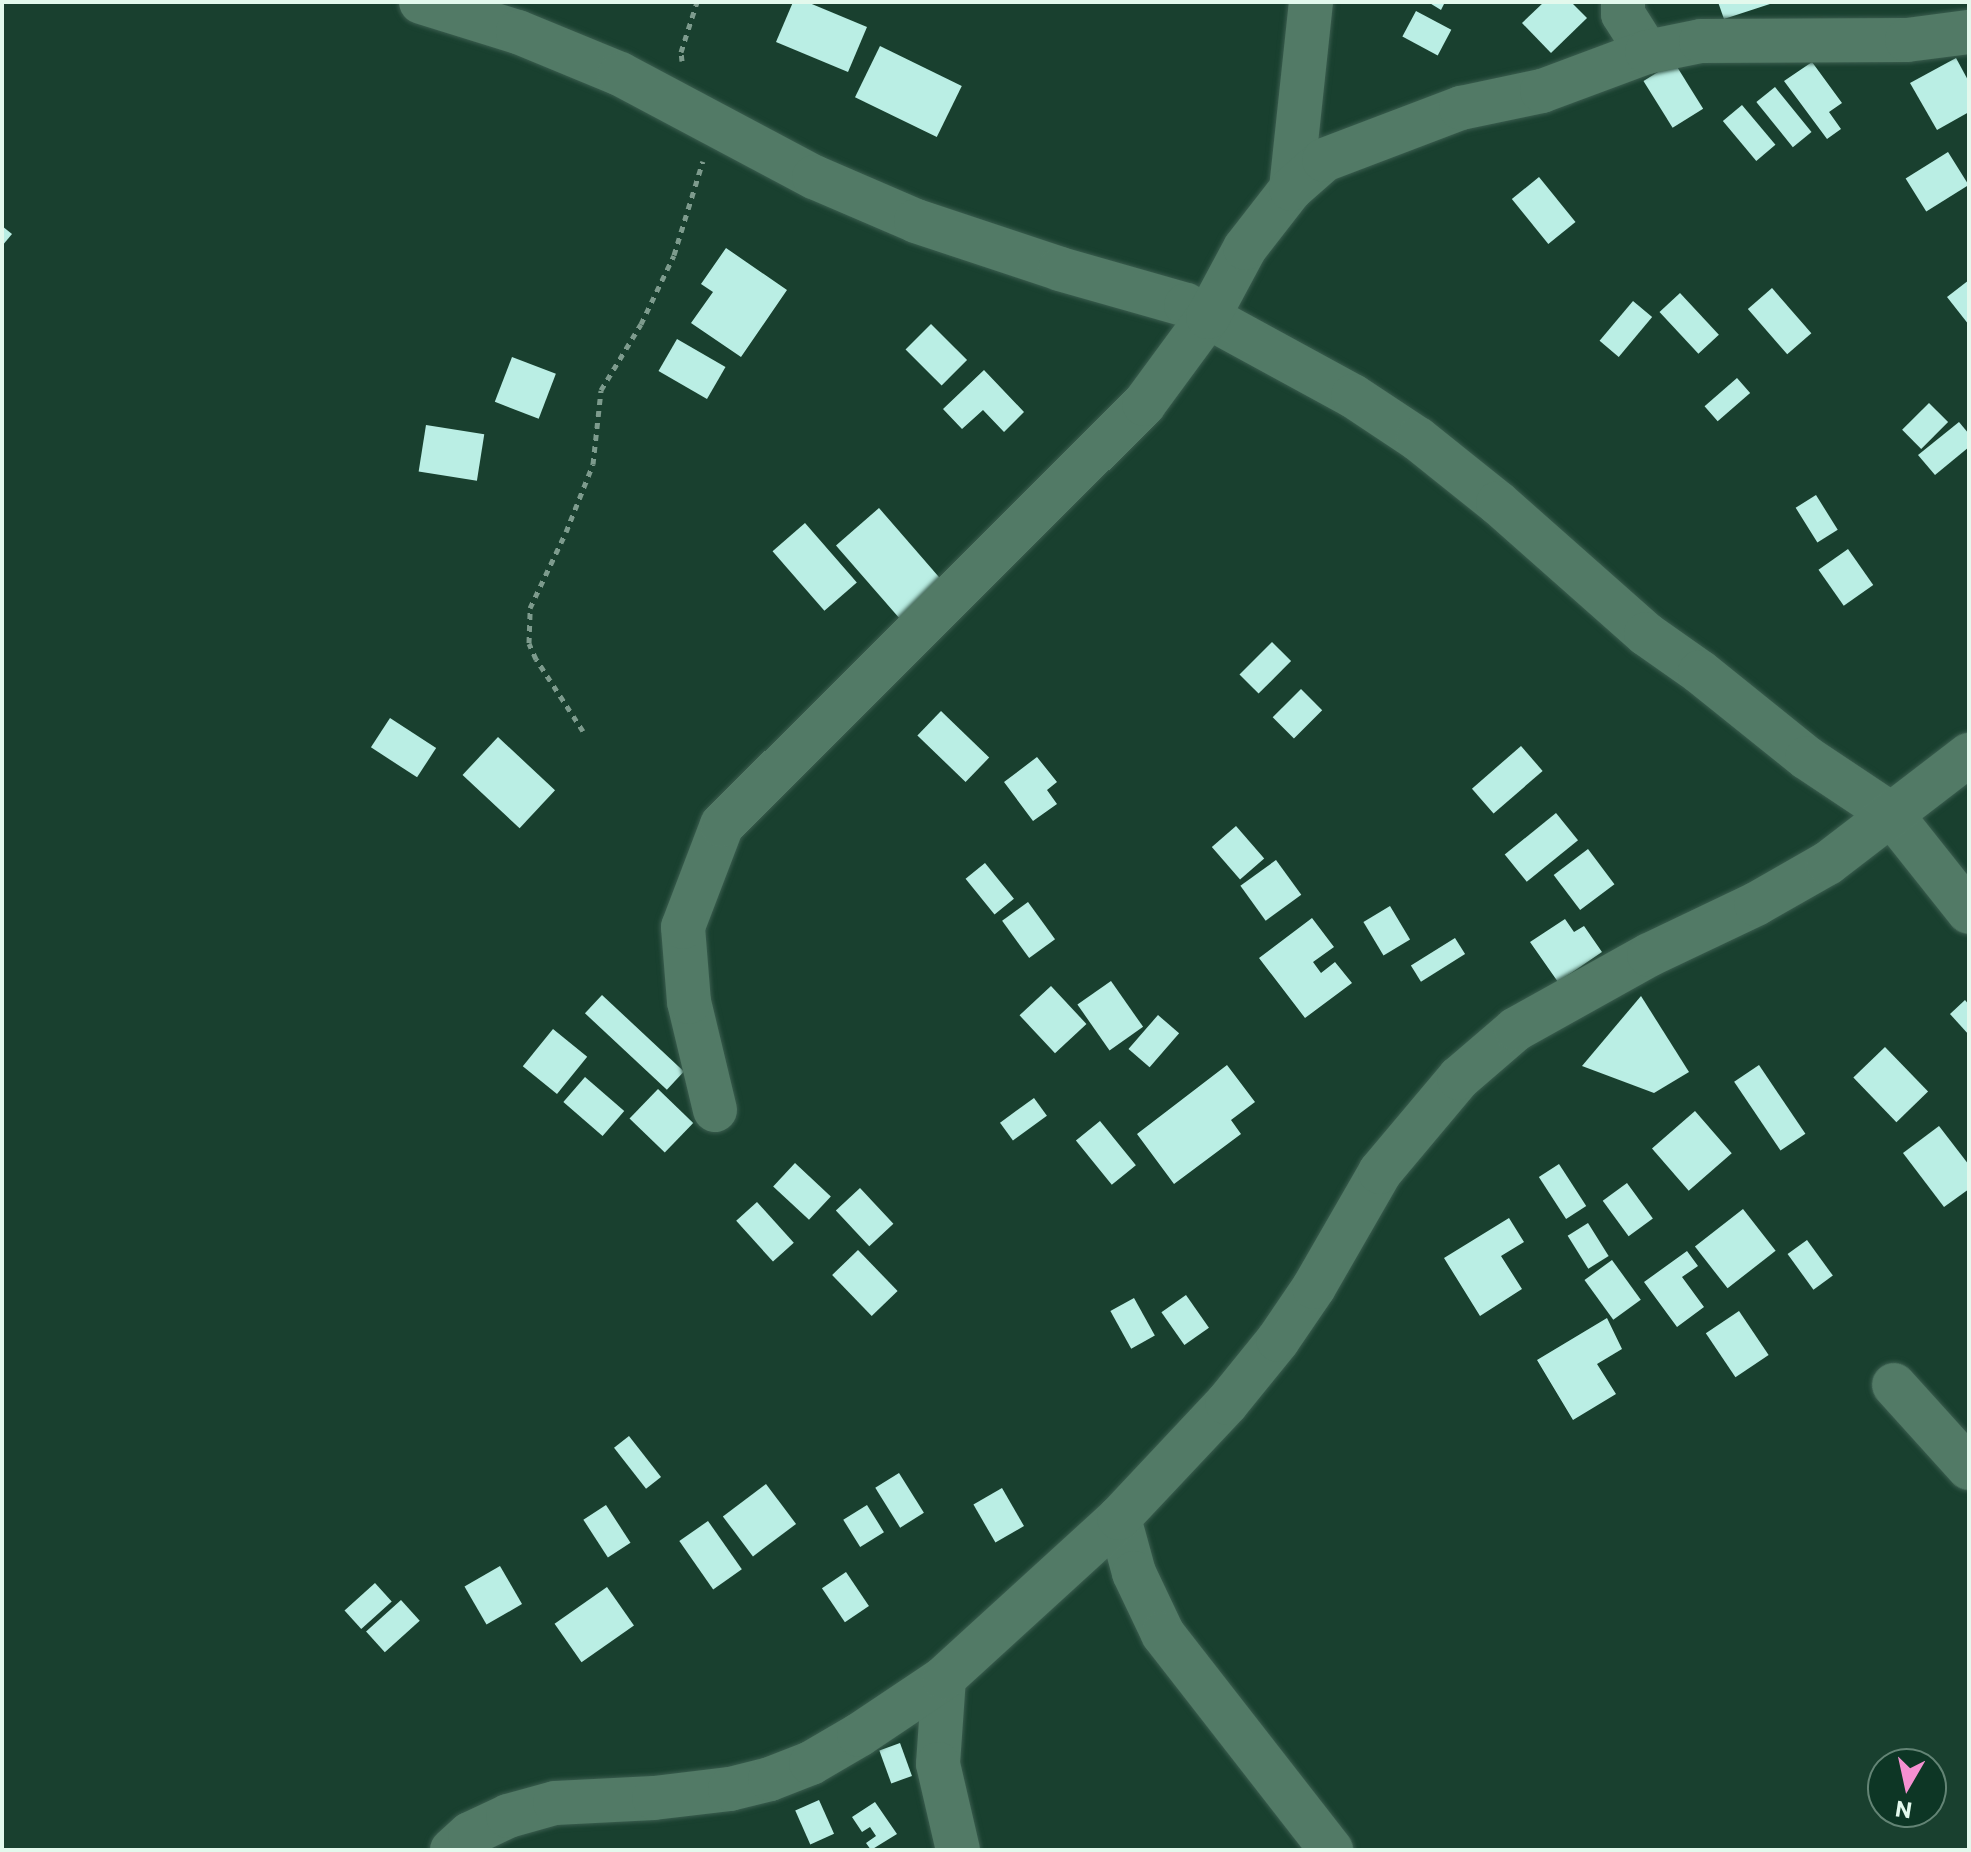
<!DOCTYPE html>
<html>
<head>
<meta charset="utf-8">
<style>
	body { margin:0 }
	#map { position:relative; width:1971px; height:1852px; overflow:hidden; background:#19402f; font-family:Commissioner,sans-serif }
	div>[style] { position:absolute }
	.building>* { inset:0; background:#baeee4; transform-origin:0 0 }
	.path>* { height:5px; margin-top:-2.5px; transform-origin:0; background:repeating-linear-gradient(90deg,#7d9b8d 0 6px,transparent 0 12px) }
	.roads { filter:drop-shadow(0 0 2px #3b5d4f) drop-shadow(0 0 2px #3b5d4f) }
	.minor>* { height:44px; margin:-22px; padding:0 22px; transform-origin:22px; border-radius:22px; background:#527a66 }
	span { translate:-50% -50%; white-space:nowrap; text-align:center; line-height:1.15; -webkit-text-stroke:8px #0d3625; paint-order:stroke }
	.frame { position:absolute; inset:0; border:4px solid #e3f9ed; pointer-events:none }
	.north { position:absolute; left:1867px; top:1748px; width:80px; height:80px; box-sizing:border-box; background:#0d3625; border:2px solid #638475; border-radius:50%; rotate:189deg; font-size:22px; font-weight:700; line-height:32px; text-align:center; color:#e3f9ed }
	.north::after { content:''; display:block; margin:auto; width:28px; height:36px; background:#f590d1; clip-path:polygon(50% 0,100% 100%,50% 72%,0 100%) }
</style>
</head>
<body>
<div id="map">
	<div class="building">
		<i style="clip-path:polygon(793px 2px,807px 2px,867px 27px,848px 72px,776px 42px)"></i>
		<i style="clip-path:polygon(1428px 2px,1445px 2px,1441px 10px)"></i>
		<i style="clip-path:polygon(1544px 2px,1571px 2px,1587px 18px,1551px 53px,1522px 23px)"></i>
		<i style="clip-path:polygon(1718px 2px,1773px 2px,1773px 3px,1724px 19px)"></i>
		<i style="left:1416px;top:11px;width:40px;height:29px;rotate:28deg"></i>
		<i style="left:880px;top:46px;width:91px;height:57px;rotate:26deg"></i>
		<i style="clip-path:polygon(1956px 58px,1969px 82px,1969px 112px,1937px 130px,1910px 83px)"></i>
		<i style="left:1674px;top:62px;width:55px;height:36px;rotate:58deg"></i>
		<i style="clip-path:polygon(1812px 62px,1842px 103px,1829px 112px,1841px 129px,1827px 139px,1784px 81px)"></i>
		<i style="left:1775px;top:87px;width:58px;height:24px;rotate:51deg"></i>
		<i style="left:1742px;top:105px;width:52px;height:25px;rotate:50deg"></i>
		<i style="left:1948px;top:152px;width:39px;height:50px;rotate:58deg"></i>
		<i style="left:1539px;top:177px;width:58px;height:35px;rotate:51deg"></i>
		<i style="clip-path:polygon(2px 226px,12px 234px,2px 246px)"></i>
		<i style="clip-path:polygon(726px 248px,787px 290px,741px 357px,691px 323px,713px 292px,701px 284px)"></i>
		<i style="clip-path:polygon(1969px 280px,1969px 325px,1947px 297px)"></i>
		<i style="left:1772px;top:288px;width:60px;height:32px;rotate:49deg"></i>
		<i style="left:1680px;top:293px;width:57px;height:28px;rotate:47deg"></i>
		<i style="left:1633px;top:301px;width:25px;height:52px;rotate:40deg"></i>
		<i style="left:931px;top:324px;width:51px;height:36px;rotate:45deg"></i>
		<i style="left:677px;top:339px;width:56px;height:37px;rotate:30deg"></i>
		<i style="left:512px;top:357px;width:47px;height:48px;rotate:21deg"></i>
		<i style="clip-path:polygon(984px 370px,1024px 412px,1004px 432px,983px 410px,962px 429px,943px 409px)"></i>
		<i style="left:1737px;top:378px;width:20px;height:43px;rotate:49deg"></i>
		<i style="left:1929px;top:403px;width:27px;height:38px;rotate:45deg"></i>
		<i style="clip-path:polygon(1959px 422px,1969px 434px,1969px 447px,1935px 475px,1918px 455px)"></i>
		<i style="left:426px;top:425px;width:59px;height:47px;rotate:9deg"></i>
		<i style="left:1816px;top:495px;width:41px;height:24px;rotate:58deg"></i>
		<i style="left:879px;top:508px;width:96px;height:57px;rotate:49deg"></i>
		<i style="left:805px;top:523px;width:79px;height:43px;rotate:49deg"></i>
		<i style="left:1848px;top:549px;width:44px;height:36px;rotate:55deg"></i>
		<i style="left:1272px;top:642px;width:27px;height:46px;rotate:45deg"></i>
		<i style="left:1301px;top:689px;width:30px;height:40px;rotate:45deg"></i>
		<i style="left:941px;top:711px;width:67px;height:34px;rotate:44deg"></i>
		<i style="left:390px;top:718px;width:55px;height:35px;rotate:33deg"></i>
		<i style="left:498px;top:737px;width:78px;height:52px;rotate:43deg"></i>
		<i style="left:1521px;top:746px;width:33px;height:65px;rotate:49deg"></i>
		<i style="clip-path:polygon(1037px 757px,1057px 782px,1047px 790px,1057px 804px,1033px 821px,1004px 782px)"></i>
		<i style="left:1556px;top:813px;width:35px;height:66px;rotate:51deg"></i>
		<i style="left:1236px;top:826px;width:43px;height:32px;rotate:49deg"></i>
		<i style="left:1588px;top:849px;width:44px;height:43px;rotate:53deg"></i>
		<i style="left:1276px;top:860px;width:43px;height:44px;rotate:54deg"></i>
		<i style="left:985px;top:863px;width:46px;height:25px;rotate:51deg"></i>
		<i style="left:1028px;top:902px;width:46px;height:32px;rotate:54deg"></i>
		<i style="left:1390px;top:906px;width:39px;height:31px;rotate:59deg"></i>
		<i style="clip-path:polygon(1312px 918px,1334px 947px,1313px 962px,1321px 973px,1335px 962px,1352px 983px,1305px 1018px,1259px 958px)"></i>
		<i style="clip-path:polygon(1565px 919px,1574px 932px,1584px 926px,1602px 952px,1558px 982px,1530px 942px)"></i>
		<i style="left:1455px;top:938px;width:19px;height:52px;rotate:58deg"></i>
		<i style="left:1111px;top:981px;width:56px;height:41px;rotate:55deg"></i>
		<i style="left:1051px;top:986px;width:52px;height:43px;rotate:47deg"></i>
		<i style="left:602px;top:995px;width:112px;height:25px;rotate:43deg"></i>
		<i style="clip-path:polygon(1641px 996px,1689px 1072px,1654px 1093px,1582px 1066px)"></i>
		<i style="clip-path:polygon(1965px 1000px,1969px 1005px,1969px 1035px,1950px 1014px)"></i>
		<i style="left:1158px;top:1015px;width:28px;height:45px;rotate:41deg"></i>
		<i style="left:553px;top:1029px;width:44px;height:48px;rotate:39deg"></i>
		<i style="left:1885px;top:1047px;width:62px;height:44px;rotate:46deg"></i>
		<i style="clip-path:polygon(1227px 1065px,1255px 1102px,1231px 1120px,1241px 1134px,1174px 1184px,1137px 1134px)"></i>
		<i style="left:1759px;top:1065px;width:83px;height:30px;rotate:56deg"></i>
		<i style="left:585px;top:1077px;width:52px;height:33px;rotate:41deg"></i>
		<i style="left:658px;top:1089px;width:49px;height:41px;rotate:44deg"></i>
		<i style="left:1034px;top:1098px;width:22px;height:42px;rotate:54deg"></i>
		<i style="left:1695px;top:1111px;width:56px;height:57px;rotate:49deg"></i>
		<i style="left:1100px;top:1121px;width:57px;height:31px;rotate:51deg"></i>
		<i style="clip-path:polygon(1939px 1126px,1969px 1165px,1969px 1189px,1944px 1207px,1903px 1153px)"></i>
		<i style="left:795px;top:1163px;width:49px;height:32px;rotate:43deg"></i>
		<i style="left:1559px;top:1164px;width:50px;height:24px;rotate:57deg"></i>
		<i style="left:1627px;top:1183px;width:44px;height:30px;rotate:54deg"></i>
		<i style="left:860px;top:1188px;width:49px;height:33px;rotate:47deg"></i>
		<i style="left:757px;top:1202px;width:55px;height:28px;rotate:48deg"></i>
		<i style="left:1743px;top:1209px;width:53px;height:61px;rotate:52deg"></i>
		<i style="clip-path:polygon(1509px 1218px,1524px 1242px,1501px 1256px,1522px 1289px,1480px 1316px,1444px 1258px)"></i>
		<i style="left:1588px;top:1223px;width:39px;height:24px;rotate:58deg"></i>
		<i style="left:1807px;top:1240px;width:44px;height:24px;rotate:54deg"></i>
		<i style="left:858px;top:1250px;width:57px;height:36px;rotate:46deg"></i>
		<i style="clip-path:polygon(1687px 1251px,1698px 1266px,1682px 1277px,1704px 1307px,1677px 1327px,1644px 1282px)"></i>
		<i style="left:1612px;top:1260px;width:49px;height:34px;rotate:54deg"></i>
		<i style="left:1186px;top:1295px;width:40px;height:30px;rotate:55deg"></i>
		<i style="left:1134px;top:1298px;width:43px;height:27px;rotate:61deg"></i>
		<i style="left:1739px;top:1311px;width:53px;height:40px;rotate:56deg"></i>
		<i style="clip-path:polygon(1607px 1318px,1622px 1349px,1597px 1364px,1616px 1394px,1573px 1420px,1537px 1360px)"></i>
		<i style="left:629px;top:1436px;width:52px;height:19px;rotate:52deg"></i>
		<i style="left:899px;top:1473px;width:47px;height:28px;rotate:58deg"></i>
		<i style="left:766px;top:1484px;width:50px;height:54px;rotate:53deg"></i>
		<i style="left:1002px;top:1488px;width:44px;height:33px;rotate:60deg"></i>
		<i style="left:606px;top:1505px;width:45px;height:27px;rotate:57deg"></i>
		<i style="left:867px;top:1505px;width:32px;height:28px;rotate:58deg"></i>
		<i style="left:708px;top:1521px;width:59px;height:35px;rotate:55deg"></i>
		<i style="left:500px;top:1566px;width:44px;height:41px;rotate:60deg"></i>
		<i style="left:846px;top:1572px;width:41px;height:29px;rotate:56deg"></i>
		<i style="left:375px;top:1583px;width:25px;height:41px;rotate:48deg"></i>
		<i style="left:607px;top:1587px;width:47px;height:64px;rotate:55deg"></i>
		<i style="left:401px;top:1600px;width:28px;height:47px;rotate:48deg"></i>
		<i style="left:900px;top:1743px;width:35px;height:22px;rotate:70deg"></i>
		<i style="left:819px;top:1800px;width:37px;height:26px;rotate:66deg"></i>
		<i style="clip-path:polygon(875px 1802px,897px 1834px,871px 1850px,866px 1843px,876px 1836px,870px 1827px,862px 1832px,852px 1817px)"></i>
	</div>
	<div class="path">
		<i style="left:682px;top:61px;width:9px;rotate:-96deg"></i>
		<i style="left:681px;top:52px;width:52px;rotate:-72.3deg"></i>
		<i style="left:583px;top:731px;width:86px;rotate:-123.1deg"></i>
		<i style="left:536px;top:659px;width:17px;rotate:-114deg"></i>
		<i style="left:529px;top:643px;width:35px;rotate:-88deg"></i>
		<i style="left:530px;top:608px;width:84px;rotate:-64.7deg"></i>
		<i style="left:566px;top:532px;width:73px;rotate:-68.3deg"></i>
		<i style="left:593px;top:464px;width:74px;rotate:-83.8deg"></i>
		<i style="left:601px;top:390px;width:77px;rotate:-58.8deg"></i>
		<i style="left:641px;top:324px;width:76px;rotate:-64.4deg"></i>
		<i style="left:674px;top:255px;width:98px;rotate:-72.9deg"></i>
	</div>
	<div class="roads">
		<div class="minor">
			<i style="left:421px;top:2px;width:102px;rotate:17.2deg"></i>
			<i style="left:518px;top:32px;width:110px;rotate:22.4deg"></i>
			<i style="left:620px;top:74px;width:220px;rotate:28deg"></i>
			<i style="left:814px;top:177px;width:111px;rotate:23.3deg"></i>
			<i style="left:916px;top:221px;width:152px;rotate:18.4deg"></i>
			<i style="left:1060px;top:269px;width:131px;rotate:15.9deg"></i>
			<i style="left:1186px;top:305px;width:190px;rotate:28.6deg"></i>
			<i style="left:1353px;top:396px;width:78px;rotate:33.5deg"></i>
			<i style="left:1418px;top:439px;width:102px;rotate:38.7deg"></i>
			<i style="left:1498px;top:503px;width:198px;rotate:41.5deg"></i>
			<i style="left:1646px;top:634px;width:66px;rotate:35.1deg"></i>
			<i style="left:1700px;top:672px;width:137px;rotate:38.8deg"></i>
			<i style="left:1807px;top:758px;width:101px;rotate:33.7deg"></i>
			<i style="left:1891px;top:814px;width:125px;rotate:51.5deg"></i>
			<i style="left:1623px;top:2px;width:12px;rotate:90deg"></i>
			<i style="left:1623px;top:14px;width:45px;rotate:57.7deg"></i>
			<i style="left:1291px;top:189px;width:188px;rotate:-83.9deg"></i>
			<i style="left:715px;top:1110px;width:111px;rotate:-103.5deg"></i>
			<i style="left:689px;top:1002px;width:75px;rotate:-94.6deg"></i>
			<i style="left:683px;top:927px;width:109px;rotate:-69.1deg"></i>
			<i style="left:722px;top:825px;width:596px;rotate:-44.93deg"></i>
			<i style="left:1144px;top:404px;width:108px;rotate:-53.7deg"></i>
			<i style="left:1208px;top:317px;width:78px;rotate:-61.8deg"></i>
			<i style="left:1245px;top:248px;width:75px;rotate:-52.1deg"></i>
			<i style="left:1291px;top:189px;width:44px;rotate:-41.3deg"></i>
			<i style="left:1324px;top:160px;width:147px;rotate:-20.8deg"></i>
			<i style="left:1461px;top:108px;width:83px;rotate:-11.9deg"></i>
			<i style="left:1542px;top:91px;width:112px;rotate:-20.4deg"></i>
			<i style="left:1647px;top:52px;width:55px;rotate:-11.5deg"></i>
			<i style="left:1701px;top:41px;width:206px;rotate:-0.3deg"></i>
			<i style="left:1907px;top:40px;width:63px;rotate:-7.4deg"></i>
			<i style="left:1894px;top:1385px;width:112px;rotate:47.9deg"></i>
			<i style="left:1119px;top:1518px;width:57px;rotate:74.7deg"></i>
			<i style="left:1134px;top:1573px;width:68px;rotate:64.6deg"></i>
			<i style="left:1163px;top:1634px;width:274px;rotate:52.1deg"></i>
			<i style="left:944px;top:1678px;width:86px;rotate:94deg"></i>
			<i style="left:938px;top:1764px;width:88px;rotate:76.9deg"></i>
			<i style="left:452px;top:1850px;width:24px;rotate:-42deg"></i>
			<i style="left:470px;top:1834px;width:42px;rotate:-25.3deg"></i>
			<i style="left:508px;top:1816px;width:49px;rotate:-15.5deg"></i>
			<i style="left:555px;top:1803px;width:99px;rotate:-2.9deg"></i>
			<i style="left:654px;top:1798px;width:77px;rotate:-6.8deg"></i>
			<i style="left:730px;top:1789px;width:41px;rotate:-14deg"></i>
			<i style="left:770px;top:1779px;width:44px;rotate:-21.3deg"></i>
			<i style="left:811px;top:1763px;width:56px;rotate:-30.3deg"></i>
			<i style="left:859px;top:1735px;width:102px;rotate:-33.8deg"></i>
			<i style="left:944px;top:1678px;width:237px;rotate:-42.4deg"></i>
			<i style="left:1119px;top:1518px;width:158px;rotate:-46.8deg"></i>
			<i style="left:1227px;top:1403px;width:81px;rotate:-51deg"></i>
			<i style="left:1278px;top:1340px;width:64px;rotate:-55.8deg"></i>
			<i style="left:1314px;top:1287px;width:133px;rotate:-60.1deg"></i>
			<i style="left:1380px;top:1172px;width:123px;rotate:-50deg"></i>
			<i style="left:1459px;top:1078px;width:75px;rotate:-40.7deg"></i>
			<i style="left:1516px;top:1029px;width:152px;rotate:-29.1deg"></i>
			<i style="left:1649px;top:955px;width:119px;rotate:-25.5deg"></i>
			<i style="left:1756px;top:904px;width:83px;rotate:-29.7deg"></i>
			<i style="left:1828px;top:863px;width:178px;rotate:-37.5deg"></i>
		</div>
	</div>
	<div class="frame"></div>
	<div class="north">N</div>
</div>
</body>
</html>
